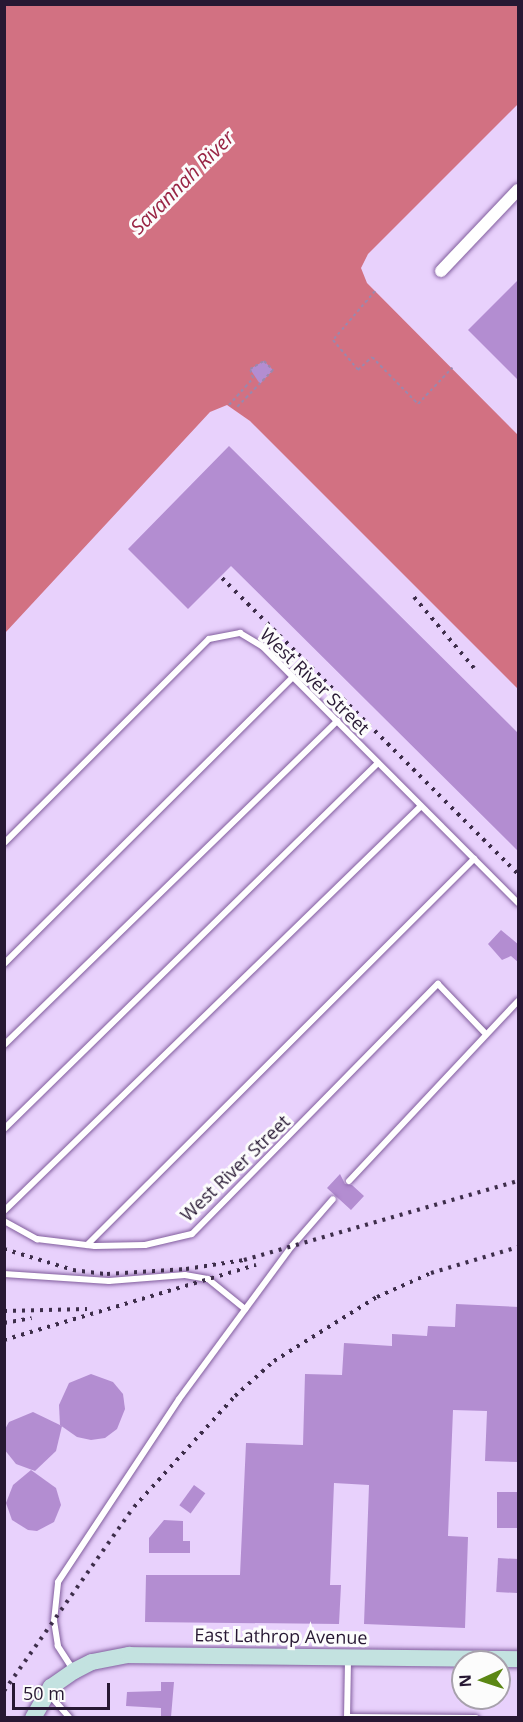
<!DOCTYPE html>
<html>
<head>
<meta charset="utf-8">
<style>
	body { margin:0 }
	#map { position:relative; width:523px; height:1722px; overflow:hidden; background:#e8d1fc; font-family:"Open Sans",sans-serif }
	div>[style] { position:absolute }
	.water>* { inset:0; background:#d27182 }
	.building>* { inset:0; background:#b38dd1; transform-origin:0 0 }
	.path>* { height:2px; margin-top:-1px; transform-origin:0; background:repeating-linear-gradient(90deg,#9b87ac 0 3px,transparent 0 6px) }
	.roads { filter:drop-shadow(0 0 2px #815d9d) drop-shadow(0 0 2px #815d9d) }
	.lane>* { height:6px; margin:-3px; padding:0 3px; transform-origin:3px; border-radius:3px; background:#fff }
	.street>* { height:12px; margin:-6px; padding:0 6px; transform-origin:6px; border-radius:6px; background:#fff }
	.secondary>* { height:16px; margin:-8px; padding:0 8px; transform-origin:8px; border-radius:8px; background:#c3e2e0 }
	.rail>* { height:4px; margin-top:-2px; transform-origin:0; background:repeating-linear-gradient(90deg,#3d2d4a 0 3px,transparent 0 9px) }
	span { translate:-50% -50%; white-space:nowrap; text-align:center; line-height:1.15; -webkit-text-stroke:6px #fcfcfc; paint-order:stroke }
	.street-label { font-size:18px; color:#271833 }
	.water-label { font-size:20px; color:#992545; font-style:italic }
	.frame { position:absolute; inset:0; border:6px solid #271833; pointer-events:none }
	.north { position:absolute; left:451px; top:1650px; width:60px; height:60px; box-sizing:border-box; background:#fcfcfc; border:2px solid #a7a1ac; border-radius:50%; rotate:267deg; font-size:16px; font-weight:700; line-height:24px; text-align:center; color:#271833 }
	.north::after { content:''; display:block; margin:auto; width:21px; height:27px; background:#5b8714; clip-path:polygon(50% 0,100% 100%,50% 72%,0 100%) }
	.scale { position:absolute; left:12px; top:1683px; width:98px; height:27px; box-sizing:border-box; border:3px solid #271833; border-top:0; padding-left:8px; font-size:18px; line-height:21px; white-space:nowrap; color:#271833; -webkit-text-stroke:4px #fcfcfc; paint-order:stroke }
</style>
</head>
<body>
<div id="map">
	<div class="water">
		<i style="clip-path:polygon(5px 5px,518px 5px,518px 104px,368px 254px,361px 268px,367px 283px,518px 435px,518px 689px,250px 421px,227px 405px,210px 412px,5px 633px)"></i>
	</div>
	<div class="building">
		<i style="clip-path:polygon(519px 279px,519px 381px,468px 330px)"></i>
		<i style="clip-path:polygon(264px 361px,273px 370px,260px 384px,250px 369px)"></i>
		<i style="clip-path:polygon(229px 446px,519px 734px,519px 852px,231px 566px,188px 609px,128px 549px)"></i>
		<i style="clip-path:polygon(501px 930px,519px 945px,519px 963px,511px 956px,502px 960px,488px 944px)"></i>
		<i style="clip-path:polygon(340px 1174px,345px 1184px,352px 1185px,364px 1196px,351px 1210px,327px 1188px)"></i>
		<i style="clip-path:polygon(456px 1304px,519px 1307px,519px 1462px,485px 1461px,487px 1411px,453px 1410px,448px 1536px,468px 1537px,465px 1628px,364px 1624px,369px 1485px,334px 1483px,330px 1585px,341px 1585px,339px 1624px,145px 1622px,146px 1575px,240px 1575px,246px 1443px,303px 1445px,305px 1374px,342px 1375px,344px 1343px,392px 1346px,392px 1334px,427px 1336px,428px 1326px,455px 1327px)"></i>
		<i style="clip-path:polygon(91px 1374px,113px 1382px,123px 1394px,125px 1409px,117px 1429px,105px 1438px,91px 1440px,77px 1437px,60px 1425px,59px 1405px,69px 1383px)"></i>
		<i style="clip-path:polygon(33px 1412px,62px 1426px,56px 1451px,35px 1471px,16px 1464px,4px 1449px,4px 1431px,9px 1422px)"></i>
		<i style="clip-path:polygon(31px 1470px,56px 1488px,61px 1505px,54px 1522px,37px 1531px,28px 1530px,12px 1520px,6px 1503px,13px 1485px)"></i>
		<i style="left:194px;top:1485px;width:14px;height:25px;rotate:36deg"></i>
		<i style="left:497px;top:1492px;width:22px;height:36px"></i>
		<i style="clip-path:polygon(164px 1520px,183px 1521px,183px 1541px,190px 1541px,190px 1553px,149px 1553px,149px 1538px)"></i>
		<i style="left:498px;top:1558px;width:21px;height:34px;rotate:3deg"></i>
		<i style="clip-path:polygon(161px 1682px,174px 1682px,171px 1717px,161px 1717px,161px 1708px,126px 1706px,127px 1692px,161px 1691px)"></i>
	</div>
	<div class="path">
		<i style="left:375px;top:291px;width:65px;rotate:130.6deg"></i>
		<i style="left:333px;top:340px;width:39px;rotate:50deg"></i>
		<i style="left:358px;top:370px;width:19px;rotate:-43deg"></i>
		<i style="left:372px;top:357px;width:66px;rotate:45.6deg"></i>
		<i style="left:418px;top:404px;width:50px;rotate:-46.6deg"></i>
		<i style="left:229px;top:405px;width:36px;rotate:-48deg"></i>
		<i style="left:253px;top:378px;width:9px;rotate:-108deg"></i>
		<i style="left:250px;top:369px;width:16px;rotate:-30deg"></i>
		<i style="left:264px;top:361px;width:13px;rotate:45deg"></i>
		<i style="left:273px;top:370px;width:53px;rotate:134.2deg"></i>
	</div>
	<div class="roads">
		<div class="lane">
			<i style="left:4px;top:843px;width:289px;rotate:-44.9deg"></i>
			<i style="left:209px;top:639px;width:32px;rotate:-11deg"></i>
			<i style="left:240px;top:633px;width:26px;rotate:31deg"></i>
			<i style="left:262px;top:646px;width:363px;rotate:45.1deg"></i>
			<i style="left:4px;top:964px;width:407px;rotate:-44.8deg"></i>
			<i style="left:4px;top:1045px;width:465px;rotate:-44.2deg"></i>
			<i style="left:4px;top:1129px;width:523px;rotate:-44.38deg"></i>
			<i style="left:349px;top:1181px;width:247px;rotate:-46.8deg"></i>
			<i style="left:4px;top:1211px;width:581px;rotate:-44.16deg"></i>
			<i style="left:4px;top:1221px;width:38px;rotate:29deg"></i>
			<i style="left:37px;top:1239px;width:58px;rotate:6.9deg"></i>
			<i style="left:95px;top:1246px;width:50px;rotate:-1.1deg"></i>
			<i style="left:145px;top:1245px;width:48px;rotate:-13.2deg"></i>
			<i style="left:192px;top:1234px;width:351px;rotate:-45.5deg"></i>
			<i style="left:438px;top:984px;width:69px;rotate:46.2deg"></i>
			<i style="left:87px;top:1245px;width:547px;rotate:-44.93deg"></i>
			<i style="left:4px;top:1274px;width:105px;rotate:3.8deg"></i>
			<i style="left:109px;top:1281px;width:76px;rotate:-4.5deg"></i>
			<i style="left:185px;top:1275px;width:23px;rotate:10deg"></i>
			<i style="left:208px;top:1279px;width:48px;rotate:39deg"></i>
			<i style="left:74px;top:1671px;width:30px;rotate:-123deg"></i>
			<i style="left:58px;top:1646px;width:25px;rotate:-99deg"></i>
			<i style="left:54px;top:1621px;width:39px;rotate:-84deg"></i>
			<i style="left:58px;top:1582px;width:219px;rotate:-56.5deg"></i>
			<i style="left:179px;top:1399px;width:190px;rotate:-53.6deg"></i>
			<i style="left:292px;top:1246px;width:62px;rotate:-48.9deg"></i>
			<i style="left:48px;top:1693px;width:33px;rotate:49deg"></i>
			<i style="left:347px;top:1717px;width:129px;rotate:0.4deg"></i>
			<i style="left:347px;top:1718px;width:58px;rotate:-89deg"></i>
		</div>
		<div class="street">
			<i style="left:441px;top:271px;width:112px;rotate:-46.5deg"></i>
		</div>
		<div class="secondary">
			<i style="left:33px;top:1718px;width:36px;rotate:-60deg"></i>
			<i style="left:51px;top:1687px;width:28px;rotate:-35deg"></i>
			<i style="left:74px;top:1671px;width:20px;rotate:-27deg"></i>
			<i style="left:92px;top:1662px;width:38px;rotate:-11deg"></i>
			<i style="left:129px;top:1655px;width:389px;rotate:0.6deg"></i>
		</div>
	</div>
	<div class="rail">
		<i style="left:222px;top:578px;width:419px;rotate:45deg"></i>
		<i style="left:414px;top:597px;width:93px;rotate:49.8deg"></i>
		<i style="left:4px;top:1249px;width:72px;rotate:16.9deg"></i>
		<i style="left:73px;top:1270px;width:34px;rotate:7deg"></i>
		<i style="left:107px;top:1274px;width:79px;rotate:-3.6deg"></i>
		<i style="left:186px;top:1269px;width:59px;rotate:-8.8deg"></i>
		<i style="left:244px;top:1260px;width:285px;rotate:-16.1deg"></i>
		<i style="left:4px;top:1311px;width:83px;rotate:-1.4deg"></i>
		<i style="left:4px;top:1323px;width:28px;rotate:-10deg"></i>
		<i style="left:4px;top:1340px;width:263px;rotate:-16.6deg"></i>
		<i style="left:4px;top:1691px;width:225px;rotate:-54.8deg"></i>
		<i style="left:134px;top:1507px;width:150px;rotate:-47.7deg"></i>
		<i style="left:235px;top:1396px;width:52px;rotate:-41.9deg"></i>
		<i style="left:274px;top:1361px;width:121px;rotate:-31.9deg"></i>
		<i style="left:377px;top:1297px;width:59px;rotate:-24deg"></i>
		<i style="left:431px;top:1273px;width:91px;rotate:-16.6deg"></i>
	</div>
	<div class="street-label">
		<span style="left:315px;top:681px;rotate:44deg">West River Street</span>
		<span style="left:235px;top:1168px;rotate:-44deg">West River Street</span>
		<span style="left:281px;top:1636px;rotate:1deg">East Lathrop Avenue</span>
	</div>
	<div class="water-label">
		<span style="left:182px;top:182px;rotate:-45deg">Savannah River</span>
	</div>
	<div class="frame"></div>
	<div class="north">N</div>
	<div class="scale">50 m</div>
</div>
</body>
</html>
